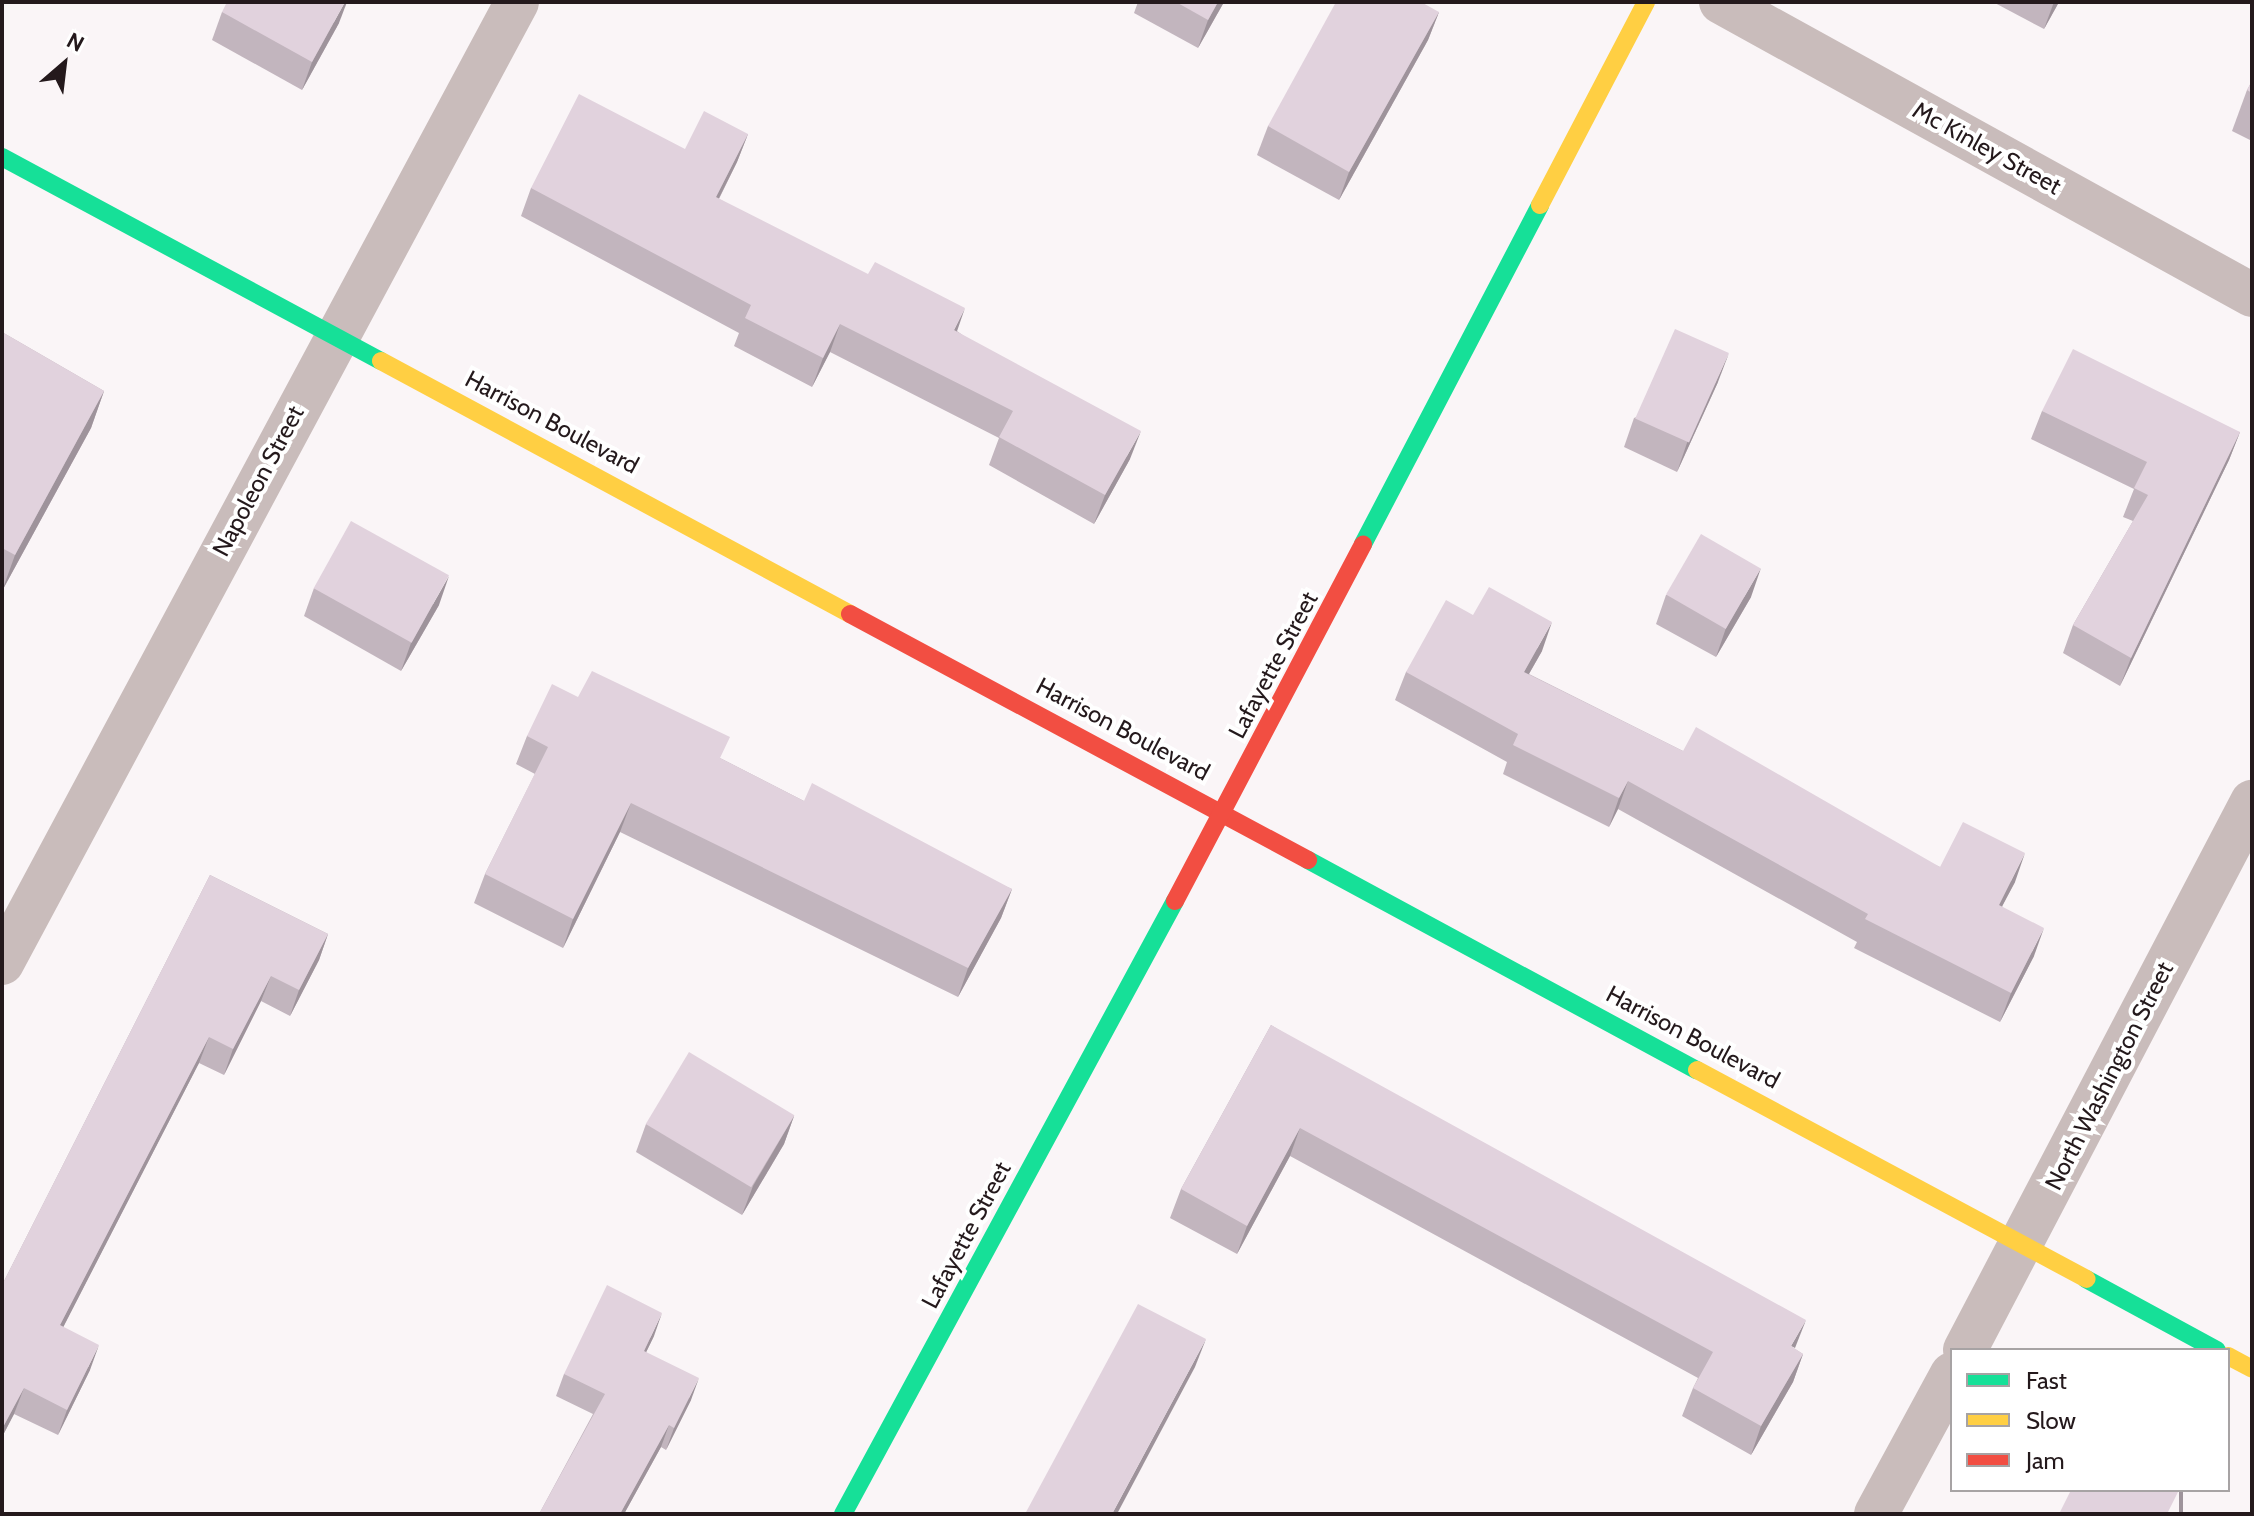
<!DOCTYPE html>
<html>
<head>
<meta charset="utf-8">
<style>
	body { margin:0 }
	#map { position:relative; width:2254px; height:1516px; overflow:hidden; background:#faf5f7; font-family:Cabin,sans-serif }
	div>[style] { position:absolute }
	.street>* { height:44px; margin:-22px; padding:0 22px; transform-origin:22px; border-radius:22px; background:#c9bcbb }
	.fast>* { height:18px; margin:-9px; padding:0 9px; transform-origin:9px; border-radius:9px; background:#16e098 }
	.slow>* { height:18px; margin:-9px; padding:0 9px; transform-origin:9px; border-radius:9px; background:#ffcf43 }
	.jam>* { height:18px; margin:-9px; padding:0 9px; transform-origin:9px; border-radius:9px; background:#f24e42 }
	.wall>* { inset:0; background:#c2b5be }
	.shaded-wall>* { inset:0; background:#9e939b; transform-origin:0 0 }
	.building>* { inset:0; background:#e1d2dd; transform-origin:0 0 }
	span { translate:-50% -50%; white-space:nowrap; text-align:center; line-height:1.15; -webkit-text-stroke:8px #fff; paint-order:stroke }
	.street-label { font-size:24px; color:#24191c }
	.frame { position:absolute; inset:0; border:4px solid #24191c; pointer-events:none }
	.legend { position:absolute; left:1950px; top:1348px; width:280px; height:144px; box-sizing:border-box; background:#fff; border:2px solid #a7a3a4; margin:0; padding:10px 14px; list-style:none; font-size:24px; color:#24191c }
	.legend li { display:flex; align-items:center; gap:16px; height:40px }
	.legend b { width:40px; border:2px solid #a7a3a4 }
	.north { position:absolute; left:24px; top:24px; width:80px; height:80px; -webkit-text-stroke:6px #fff; paint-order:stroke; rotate:28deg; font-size:22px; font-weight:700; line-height:32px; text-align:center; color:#24191c }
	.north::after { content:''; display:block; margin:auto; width:28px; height:36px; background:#24191c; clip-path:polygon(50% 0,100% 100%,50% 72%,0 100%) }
</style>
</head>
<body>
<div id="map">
	<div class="street">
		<i style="left:1721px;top:2px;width:606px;rotate:28.89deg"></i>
		<i style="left:2px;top:963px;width:1090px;rotate:-61.81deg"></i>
		<i style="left:1965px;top:1350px;width:619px;rotate:-62.36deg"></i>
		<i style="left:1876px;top:1514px;width:159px;rotate:-61.5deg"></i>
	</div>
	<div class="fast">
		<i style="left:2px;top:157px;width:430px;rotate:28.3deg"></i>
		<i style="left:1363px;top:544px;width:382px;rotate:-62.4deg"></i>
		<i style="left:1308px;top:860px;width:442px;rotate:28.4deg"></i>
		<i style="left:2086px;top:1279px;width:149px;rotate:28.5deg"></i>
		<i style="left:843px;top:1514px;width:697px;rotate:-61.56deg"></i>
	</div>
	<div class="slow">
		<i style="left:1540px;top:205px;width:229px;rotate:-62.4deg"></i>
		<i style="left:381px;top:361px;width:533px;rotate:28.34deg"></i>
		<i style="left:1697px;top:1070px;width:442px;rotate:28.2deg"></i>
		<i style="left:2228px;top:1356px;width:27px;rotate:28deg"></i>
	</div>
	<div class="jam">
		<i style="left:850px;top:614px;width:520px;rotate:28.24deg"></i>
		<i style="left:1175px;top:901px;width:403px;rotate:-62.2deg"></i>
	</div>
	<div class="wall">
		<i style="clip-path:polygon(1138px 2px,1224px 2px,1198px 48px,1134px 13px)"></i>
		<i style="clip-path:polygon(1993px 2px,2059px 2px,2044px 29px)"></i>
		<i style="clip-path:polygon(222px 12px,339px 23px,302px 90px,212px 40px)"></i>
		<i style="clip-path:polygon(1439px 12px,1428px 40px,1339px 200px,1257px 155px,1268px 126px)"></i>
		<i style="clip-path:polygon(2252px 81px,2252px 141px,2232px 131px,2247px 90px)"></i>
		<i style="clip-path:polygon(748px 134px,737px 162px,719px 199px,957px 331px,1130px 459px,1094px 524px,989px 465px,999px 438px,830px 352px,812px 387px,734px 346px,739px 333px,521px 216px,531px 188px)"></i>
		<i style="clip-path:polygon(2px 332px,104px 391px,91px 428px,2px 591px)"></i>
		<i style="clip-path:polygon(1718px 382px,1677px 472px,1624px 447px,1634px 418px)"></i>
		<i style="clip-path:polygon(2042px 411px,2240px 432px,2229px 460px,2120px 686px,2063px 653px,2073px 625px,2133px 521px,2123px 517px,2134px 489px,2031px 439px)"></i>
		<i style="clip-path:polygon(314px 588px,439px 605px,401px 671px,304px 616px)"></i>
		<i style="clip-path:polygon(1666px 595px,1751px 597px,1716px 657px,1656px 624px)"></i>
		<i style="clip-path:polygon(1473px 615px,1542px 651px,1529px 674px,1683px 751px,1940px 867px,2015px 882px,2002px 906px,2034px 956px,2000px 1022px,1854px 948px,1857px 942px,1618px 809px,1609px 827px,1503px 774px,1507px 762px,1395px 700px,1406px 672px)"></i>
		<i style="clip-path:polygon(578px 697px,722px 759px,804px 801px,1012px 889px,1001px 918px,958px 997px,620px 832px,563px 948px,474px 903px,485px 874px,535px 774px,516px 764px,527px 736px)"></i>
		<i style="clip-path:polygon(210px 875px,328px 934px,319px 960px,290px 1016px,261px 1001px,224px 1075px,199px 1063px,63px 1327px,90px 1370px,58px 1435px,14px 1414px,2px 1437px,2px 1285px)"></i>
		<i style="clip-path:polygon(1271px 1025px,1803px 1354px,1793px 1382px,1751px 1455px,1682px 1416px,1693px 1388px,1698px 1378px,1290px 1156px,1237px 1254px,1170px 1218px,1181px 1189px)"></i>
		<i style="clip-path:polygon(794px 1116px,784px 1144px,742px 1215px,636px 1152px,646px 1124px)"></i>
		<i style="clip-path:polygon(654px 1336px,646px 1352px,691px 1400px,666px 1450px,661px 1447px,624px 1514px,539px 1514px,593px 1414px,556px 1396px,564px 1374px)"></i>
	</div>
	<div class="shaded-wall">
		<i style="clip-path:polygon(345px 2px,347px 2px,339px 23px,302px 90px,312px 62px)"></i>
		<i style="clip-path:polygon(1218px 2px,1224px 2px,1198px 48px,1208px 20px)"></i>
		<i style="clip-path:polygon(2054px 2px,2059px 2px,2044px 29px)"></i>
		<i style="clip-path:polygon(1439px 12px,1428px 40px,1339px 200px,1349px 172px)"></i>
		<i style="clip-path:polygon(748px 134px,737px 162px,705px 226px,716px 197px)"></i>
		<i style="clip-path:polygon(965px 308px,955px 337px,954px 330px)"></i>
		<i style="clip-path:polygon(840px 324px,830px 352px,812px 387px,823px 358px)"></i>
		<i style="clip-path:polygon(1729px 353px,1718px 382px,1677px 472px,1687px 443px)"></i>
		<i style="clip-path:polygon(104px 391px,91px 428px,2px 591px,15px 555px)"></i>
		<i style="clip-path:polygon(1141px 431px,1130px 459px,1094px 524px,1105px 495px)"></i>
		<i style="clip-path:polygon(2240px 432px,2229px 460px,2120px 686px,2131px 658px)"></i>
		<i style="clip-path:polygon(1761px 568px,1751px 597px,1716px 657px,1726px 628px)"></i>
		<i style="clip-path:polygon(449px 576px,439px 605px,401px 671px,411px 643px)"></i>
		<i style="clip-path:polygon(1552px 622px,1542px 651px,1514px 700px,1524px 672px)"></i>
		<i style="clip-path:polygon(1628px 781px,1618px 809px,1609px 827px,1619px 798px)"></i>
		<i style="clip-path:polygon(631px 803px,620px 832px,563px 948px,573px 919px)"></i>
		<i style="clip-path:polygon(2025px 853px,2015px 882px,1988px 933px,1999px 905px)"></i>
		<i style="clip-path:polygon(1012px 889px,1001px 918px,958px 997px,968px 968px)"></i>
		<i style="clip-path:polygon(2044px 928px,2034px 956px,2000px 1022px,2011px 993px)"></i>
		<i style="clip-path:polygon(328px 934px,319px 960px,290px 1016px,299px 990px)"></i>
		<i style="clip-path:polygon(271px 976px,261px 1001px,224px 1075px,233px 1049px)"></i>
		<i style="clip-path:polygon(209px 1037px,199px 1063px,51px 1351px,60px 1325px)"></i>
		<i style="clip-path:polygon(794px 1116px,784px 1144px,742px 1215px,753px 1186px)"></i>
		<i style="clip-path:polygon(1300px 1128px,1290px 1156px,1237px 1254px,1247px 1226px)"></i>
		<i style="clip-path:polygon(662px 1313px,654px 1336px,636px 1373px,644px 1351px)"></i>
		<i style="clip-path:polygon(1806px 1320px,1795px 1348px,1791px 1346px)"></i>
		<i style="clip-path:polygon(1206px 1339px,1195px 1367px,1117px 1514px,1112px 1514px)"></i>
		<i style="clip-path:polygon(99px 1345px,90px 1370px,58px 1435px,67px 1410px)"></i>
		<i style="clip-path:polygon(1803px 1354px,1793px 1382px,1751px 1455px,1761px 1426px)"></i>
		<i style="clip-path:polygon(699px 1378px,691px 1400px,666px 1450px,674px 1428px)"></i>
		<i style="clip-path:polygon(24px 1388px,14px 1414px,2px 1437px,2px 1429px)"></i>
		<i style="clip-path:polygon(669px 1425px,661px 1447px,624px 1514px,620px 1514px)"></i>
		<i style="left:2179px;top:1490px;width:4px;height:27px"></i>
	</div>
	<div class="building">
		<i style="clip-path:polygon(227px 2px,345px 2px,312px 62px,222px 12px)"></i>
		<i style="clip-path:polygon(1176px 2px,1218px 2px,1208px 20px)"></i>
		<i style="clip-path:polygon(1336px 2px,1421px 2px,1439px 12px,1349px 172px,1268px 126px)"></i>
		<i style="clip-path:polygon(2252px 81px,2252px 93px,2247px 90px)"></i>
		<i style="clip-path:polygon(579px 94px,685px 149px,704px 111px,748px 134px,716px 197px,868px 274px,875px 262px,965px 308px,954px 330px,1141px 431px,1105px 495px,999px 437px,1013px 411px,840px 324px,823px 358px,745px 318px,751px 305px,531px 188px)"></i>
		<i style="left:1675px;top:329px;width:59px;height:98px;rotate:24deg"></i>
		<i style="clip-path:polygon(2px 332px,104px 391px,15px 555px,2px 548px)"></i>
		<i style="clip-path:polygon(2073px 349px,2240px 432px,2131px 658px,2073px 625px,2148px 495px,2134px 488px,2147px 462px,2042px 411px)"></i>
		<i style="left:351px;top:521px;width:112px;height:77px;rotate:29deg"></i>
		<i style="left:1701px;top:534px;width:69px;height:70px;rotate:30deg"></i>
		<i style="clip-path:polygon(1489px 587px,1552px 622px,1524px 672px,1683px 751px,1696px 727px,1940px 867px,1963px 822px,2025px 853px,1999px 905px,2044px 928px,2011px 993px,1865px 919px,1868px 914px,1628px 781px,1619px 798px,1513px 745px,1518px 734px,1406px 672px,1446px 600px,1473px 615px)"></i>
		<i style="clip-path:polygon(592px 671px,730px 737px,720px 758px,804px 801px,812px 783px,1012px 889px,968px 968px,631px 803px,573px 919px,485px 874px,548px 747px,527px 736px,552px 684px,578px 697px)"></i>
		<i style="clip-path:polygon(210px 875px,328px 934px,299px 990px,271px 976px,233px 1049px,209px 1037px,60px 1325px,99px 1345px,67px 1410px,24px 1388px,2px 1429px,2px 1285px)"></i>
		<i style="clip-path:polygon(1271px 1025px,1806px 1320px,1791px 1346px,1803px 1354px,1761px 1426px,1693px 1388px,1713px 1352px,1300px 1128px,1247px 1226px,1181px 1189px)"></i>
		<i style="left:689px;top:1052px;width:123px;height:84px;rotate:31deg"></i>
		<i style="clip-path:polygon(607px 1285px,662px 1313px,644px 1351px,699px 1378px,674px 1428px,669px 1425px,620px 1514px,539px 1514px,605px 1394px,564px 1374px)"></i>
		<i style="clip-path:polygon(1138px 1304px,1206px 1339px,1112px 1514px,1025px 1514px)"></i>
		<i style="clip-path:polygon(2071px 1490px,2179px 1490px,2167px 1514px,2059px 1514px)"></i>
	</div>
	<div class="street-label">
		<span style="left:1987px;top:148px;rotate:29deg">Mc Kinley Street</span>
		<span style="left:552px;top:422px;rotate:28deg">Harrison Boulevard</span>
		<span style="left:258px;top:481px;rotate:-62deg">Napoleon Street</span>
		<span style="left:1273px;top:665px;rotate:-62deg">Lafayette Street</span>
		<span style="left:1123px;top:729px;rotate:28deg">Harrison Boulevard</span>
		<span style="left:1693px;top:1037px;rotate:28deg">Harrison Boulevard</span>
		<span style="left:2109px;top:1076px;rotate:-63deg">North Washington Street</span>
		<span style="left:966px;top:1235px;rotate:-62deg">Lafayette Street</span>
	</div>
	<div class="frame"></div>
	<ul class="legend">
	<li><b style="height:10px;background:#16e098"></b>Fast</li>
	<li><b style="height:10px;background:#ffcf43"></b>Slow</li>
	<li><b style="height:10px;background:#f24e42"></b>Jam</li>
	</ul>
	<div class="north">N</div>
</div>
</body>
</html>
